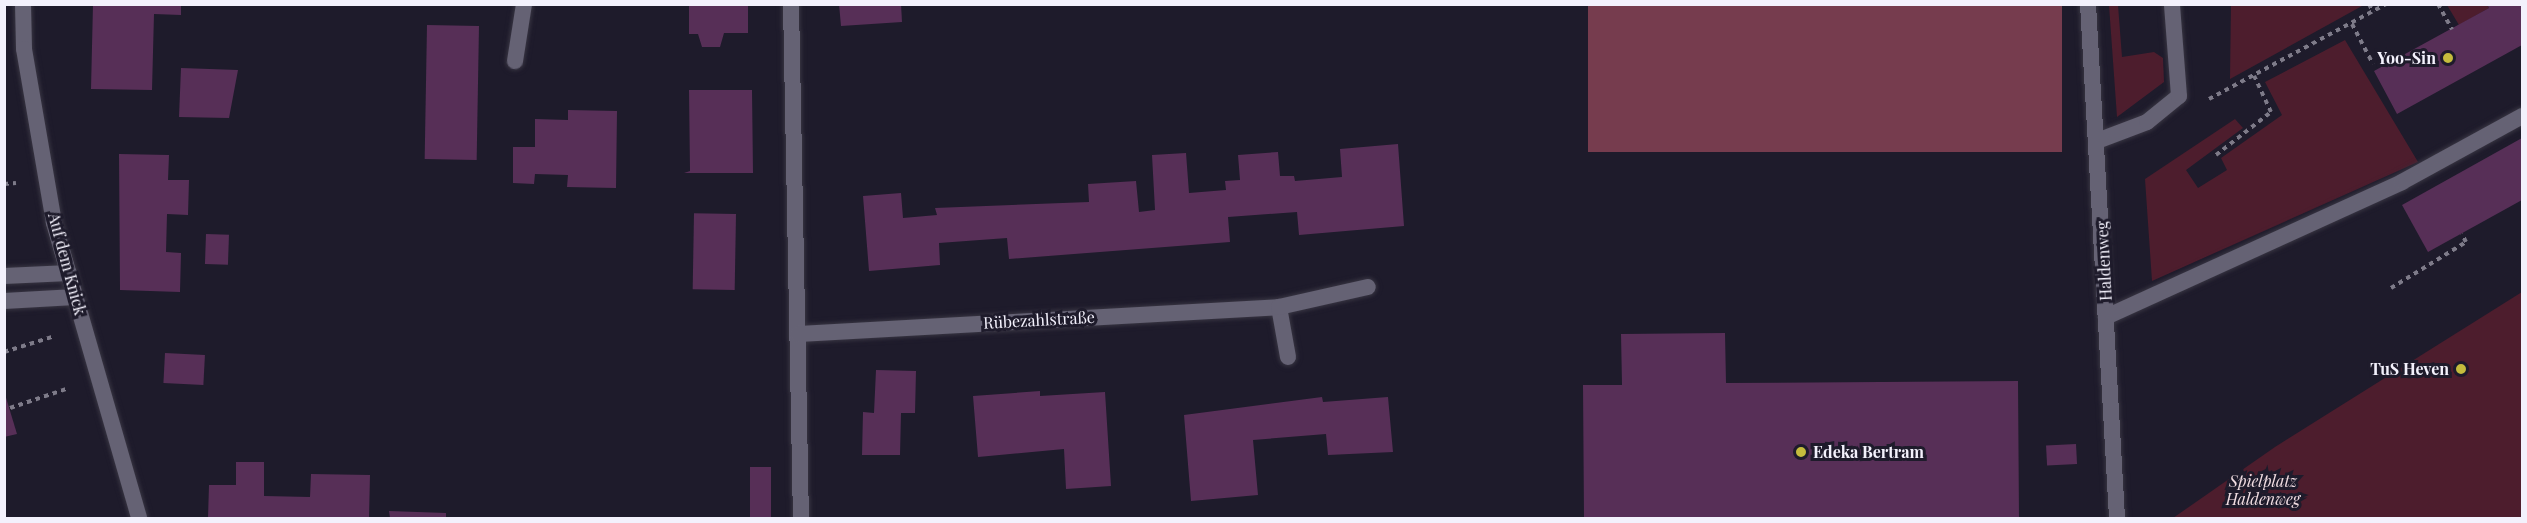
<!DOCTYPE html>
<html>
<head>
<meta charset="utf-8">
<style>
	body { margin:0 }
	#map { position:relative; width:2527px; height:523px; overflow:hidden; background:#1e1b2b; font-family:"Playfair Display",serif }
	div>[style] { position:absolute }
	.green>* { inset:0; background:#4d1d2d }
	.forest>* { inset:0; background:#763c4e; transform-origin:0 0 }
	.building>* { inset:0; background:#572f57; transform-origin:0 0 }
	.path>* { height:4px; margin-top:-2px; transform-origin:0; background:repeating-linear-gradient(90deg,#7e7b89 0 4.5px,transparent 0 9px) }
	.roads { filter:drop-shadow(0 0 2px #383542) drop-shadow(0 0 2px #383542) }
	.service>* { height:16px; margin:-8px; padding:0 8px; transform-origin:8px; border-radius:8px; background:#656274 }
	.minor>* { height:16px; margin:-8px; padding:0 8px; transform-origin:8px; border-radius:8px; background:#656274 }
	.dots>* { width:16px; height:16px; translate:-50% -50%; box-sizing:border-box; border:3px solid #1e1b2b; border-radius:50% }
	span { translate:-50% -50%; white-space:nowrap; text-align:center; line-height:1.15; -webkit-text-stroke:6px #1e1b2b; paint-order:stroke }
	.poi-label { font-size:16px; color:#f3f1fc; font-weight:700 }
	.right { translate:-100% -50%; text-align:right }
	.left { translate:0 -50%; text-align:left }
	.street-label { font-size:16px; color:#f3f1fc }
	.park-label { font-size:16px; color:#f2dee3; font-style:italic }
	.frame { position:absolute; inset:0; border:6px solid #f3f1fc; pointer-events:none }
</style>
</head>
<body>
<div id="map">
	<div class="green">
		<i style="clip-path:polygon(2109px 5px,2118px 5px,2122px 57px,2154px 52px,2163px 58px,2164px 82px,2117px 117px)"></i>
		<i style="clip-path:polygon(2231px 5px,2361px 4px,2362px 6px,2230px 79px)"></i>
		<i style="clip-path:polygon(2447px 5px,2487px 5px,2489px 8px,2459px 25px)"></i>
		<i style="clip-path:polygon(2345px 40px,2418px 162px,2152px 281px,2145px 179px,2235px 119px,2243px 128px,2186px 170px,2198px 188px,2227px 170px,2221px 158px,2282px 115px,2265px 82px)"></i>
		<i style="clip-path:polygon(2522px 292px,2522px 518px,2173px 518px,2275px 447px)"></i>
	</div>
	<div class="forest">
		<i style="left:1588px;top:5px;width:474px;height:147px"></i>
	</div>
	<div class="building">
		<i style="clip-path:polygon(93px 4px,181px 4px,181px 15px,154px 14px,152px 90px,91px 89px)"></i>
		<i style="clip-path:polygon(689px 4px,748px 4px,748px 33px,724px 33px,720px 47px,702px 47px,698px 34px,689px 34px)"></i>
		<i style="clip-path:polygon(839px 4px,901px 4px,902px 22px,841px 26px)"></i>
		<i style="clip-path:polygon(2487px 4px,2522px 4px,2522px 45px,2397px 114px,2374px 71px,2489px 8px)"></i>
		<i style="left:427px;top:25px;width:52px;height:134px;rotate:1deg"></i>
		<i style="clip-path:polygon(181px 68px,238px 70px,229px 118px,179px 117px)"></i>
		<i style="clip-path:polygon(689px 90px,752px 90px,753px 173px,684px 173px,690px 171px)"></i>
		<i style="clip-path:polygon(568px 110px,617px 111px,616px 188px,567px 187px,568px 175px,535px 174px,534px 184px,513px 183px,513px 147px,535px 147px,535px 119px,568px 120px)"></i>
		<i style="clip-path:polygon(2522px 138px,2522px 200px,2428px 252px,2402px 205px)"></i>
		<i style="clip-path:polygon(1398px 144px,1404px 226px,1299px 235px,1297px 212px,1228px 217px,1230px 242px,1009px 259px,1007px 238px,939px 243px,940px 265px,869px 271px,863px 196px,901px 193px,903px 218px,937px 215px,935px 208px,1089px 202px,1088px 184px,1136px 181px,1139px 212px,1155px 210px,1152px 155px,1186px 153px,1189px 193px,1226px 190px,1225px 181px,1240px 180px,1238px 155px,1278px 152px,1280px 176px,1294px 176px,1295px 181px,1342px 177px,1340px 149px)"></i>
		<i style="clip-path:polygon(119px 154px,169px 155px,168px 180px,189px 180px,188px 215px,167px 214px,166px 252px,181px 253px,180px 292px,120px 290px)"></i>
		<i style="left:736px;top:214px;width:76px;height:42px;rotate:91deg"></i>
		<i style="left:206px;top:234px;width:23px;height:30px;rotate:2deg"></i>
		<i style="clip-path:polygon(1725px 333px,1726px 383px,2018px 381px,2019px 518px,1584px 518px,1583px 385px,1622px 385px,1621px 334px)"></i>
		<i style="left:165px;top:353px;width:40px;height:30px;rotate:3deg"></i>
		<i style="clip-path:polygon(876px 370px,916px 371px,915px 413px,901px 413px,900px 455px,862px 455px,863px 412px,874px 413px)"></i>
		<i style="clip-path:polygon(4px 391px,17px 434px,4px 437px)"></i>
		<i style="clip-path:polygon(1040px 391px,1040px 396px,1105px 392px,1111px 486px,1066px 489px,1064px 449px,978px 457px,973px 396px)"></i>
		<i style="clip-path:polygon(1322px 397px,1323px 402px,1388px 397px,1393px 452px,1328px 455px,1326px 434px,1253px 440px,1258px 495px,1191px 501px,1184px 415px)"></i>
		<i style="left:2076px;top:444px;width:20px;height:30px;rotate:87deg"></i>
		<i style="clip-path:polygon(236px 462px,264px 462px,264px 496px,310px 497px,311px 474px,370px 475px,369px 518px,208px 518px,209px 485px,236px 485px)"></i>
		<i style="left:750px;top:467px;width:21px;height:51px"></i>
		<i style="clip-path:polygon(389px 511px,446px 513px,446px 518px,390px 518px)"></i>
	</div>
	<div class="path">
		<i style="left:2369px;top:4px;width:9px;rotate:63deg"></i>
		<i style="left:2438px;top:4px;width:29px;rotate:61deg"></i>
		<i style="left:2352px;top:24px;width:45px;rotate:62.3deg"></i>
		<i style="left:2209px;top:99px;width:201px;rotate:-28.2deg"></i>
		<i style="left:2216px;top:155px;width:70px;rotate:-38deg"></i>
		<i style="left:2271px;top:112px;width:40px;rotate:-115deg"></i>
		<i style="left:4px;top:184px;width:12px;rotate:-5deg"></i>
		<i style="left:2391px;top:288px;width:88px;rotate:-31.5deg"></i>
		<i style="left:2466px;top:242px;width:9px;rotate:-117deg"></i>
		<i style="left:4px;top:352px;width:53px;rotate:-17.4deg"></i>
		<i style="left:10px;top:408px;width:62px;rotate:-18.7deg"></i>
	</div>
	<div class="roads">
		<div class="service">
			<i style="left:2097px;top:141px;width:53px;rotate:-20.8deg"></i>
			<i style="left:2147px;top:122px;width:41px;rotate:-39.1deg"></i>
			<i style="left:2179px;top:96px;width:92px;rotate:-94.4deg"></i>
			<i style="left:4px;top:276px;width:65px;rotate:-2.6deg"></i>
			<i style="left:4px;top:301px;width:71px;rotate:-3.2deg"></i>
			<i style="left:2106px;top:317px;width:325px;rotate:-24.5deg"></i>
			<i style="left:2402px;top:182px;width:137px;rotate:-28.8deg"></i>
		</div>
		<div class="minor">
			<i style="left:23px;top:4px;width:45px;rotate:88.7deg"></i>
			<i style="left:24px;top:49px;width:177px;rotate:80.2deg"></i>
			<i style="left:54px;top:223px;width:307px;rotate:73.9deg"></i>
			<i style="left:791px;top:4px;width:514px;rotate:88.89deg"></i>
			<i style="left:2088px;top:4px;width:515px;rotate:86.77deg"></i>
			<i style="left:515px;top:61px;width:58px;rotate:-81deg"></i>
			<i style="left:798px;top:334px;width:482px;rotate:-3.2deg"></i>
			<i style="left:1288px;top:357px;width:51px;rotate:-100.2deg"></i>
			<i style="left:1279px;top:307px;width:91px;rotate:-12.7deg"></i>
		</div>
	</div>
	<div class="dots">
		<i style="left:2448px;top:58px;background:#c5bc3d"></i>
		<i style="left:2461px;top:369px;background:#c5bc3d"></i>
		<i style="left:1801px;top:452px;background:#c5bc3d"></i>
	</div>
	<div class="poi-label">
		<span class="right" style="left:2436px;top:58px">Yoo-Sin</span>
		<span class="right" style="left:2449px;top:369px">TuS Heven</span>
		<span class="left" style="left:1813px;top:452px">Edeka Bertram</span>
	</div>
	<div class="street-label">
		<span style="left:2104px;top:261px;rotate:-93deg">Haldenweg</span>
		<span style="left:67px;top:264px;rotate:75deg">Auf dem Knick</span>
		<span style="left:1039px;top:320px;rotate:-3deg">Rübezahlstraße</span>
	</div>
	<div class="park-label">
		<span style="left:2263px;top:490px">Spielplatz<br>Haldenweg</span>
	</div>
	<div class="frame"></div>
</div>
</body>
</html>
